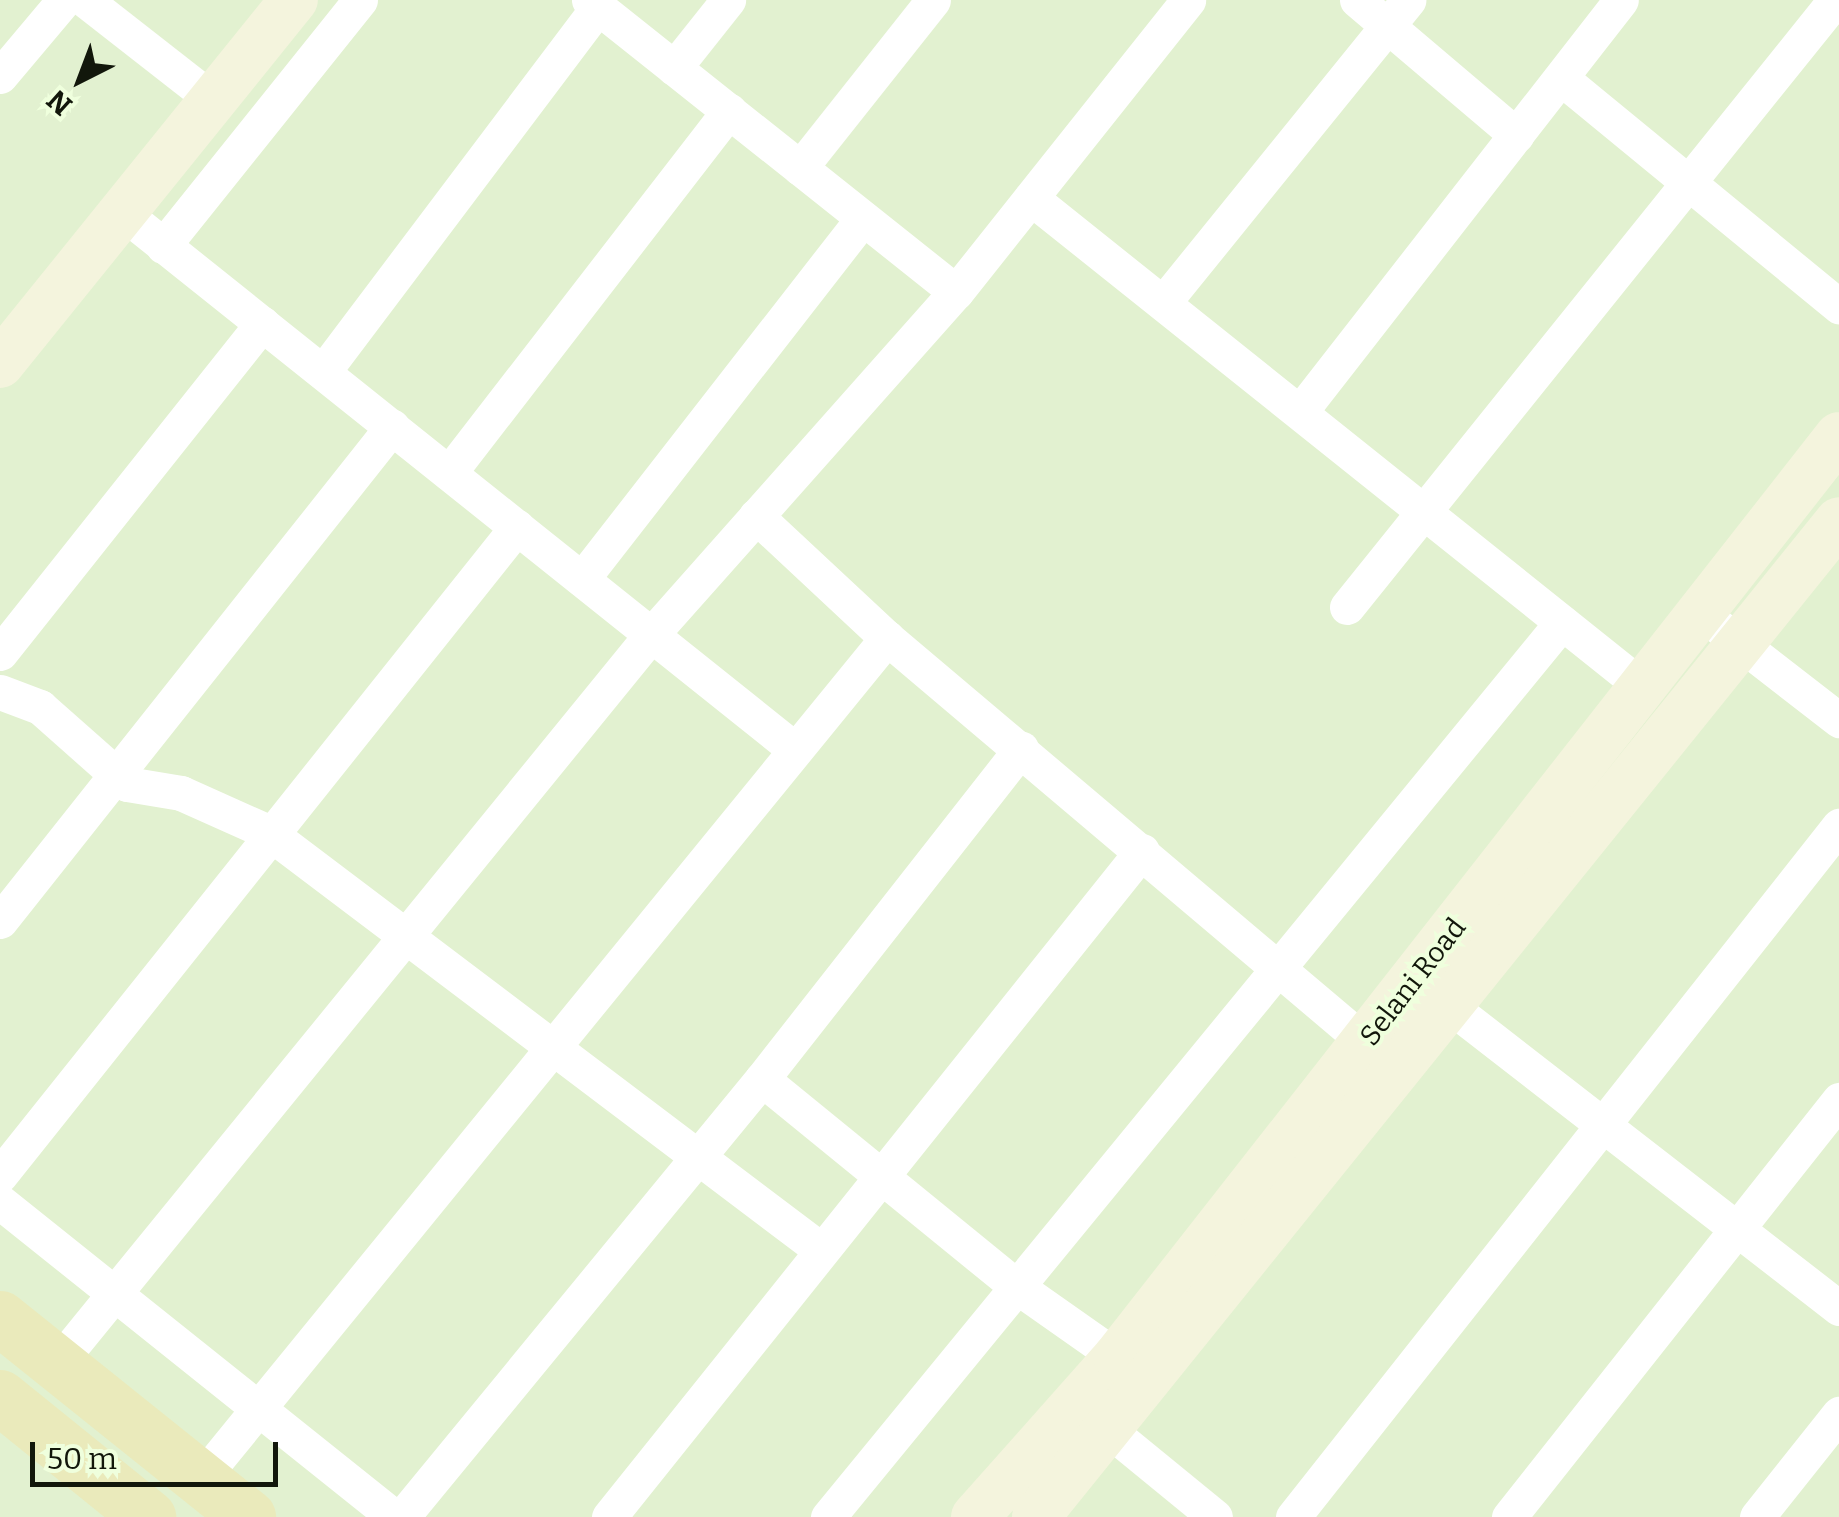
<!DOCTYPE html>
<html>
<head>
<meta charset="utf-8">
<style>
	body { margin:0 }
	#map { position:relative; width:1839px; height:1517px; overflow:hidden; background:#e2f1d0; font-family:Bitter,serif }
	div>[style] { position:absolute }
	.street>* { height:35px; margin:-17.5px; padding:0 17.5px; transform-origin:17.5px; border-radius:17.5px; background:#fff }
	.secondary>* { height:48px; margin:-24px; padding:0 24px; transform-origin:24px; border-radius:24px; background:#f4f4dd }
	.primary>* { height:55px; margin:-27.5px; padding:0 27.5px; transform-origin:27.5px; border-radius:27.5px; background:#eaeabb }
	span { translate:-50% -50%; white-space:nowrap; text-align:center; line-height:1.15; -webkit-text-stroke:8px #efffdd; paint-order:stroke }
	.street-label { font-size:28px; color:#12170b }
	.north { position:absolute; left:30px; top:30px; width:100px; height:100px; -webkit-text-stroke:8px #efffdd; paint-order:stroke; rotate:222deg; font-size:28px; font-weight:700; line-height:40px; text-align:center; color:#12170b }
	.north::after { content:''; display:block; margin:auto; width:35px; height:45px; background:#12170b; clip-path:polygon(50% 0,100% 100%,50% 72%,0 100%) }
	.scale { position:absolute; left:30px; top:1442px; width:248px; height:45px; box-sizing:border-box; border:5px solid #12170b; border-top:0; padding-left:12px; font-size:30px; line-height:35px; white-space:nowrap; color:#12170b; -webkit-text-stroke:8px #efffdd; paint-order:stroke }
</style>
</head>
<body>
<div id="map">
	<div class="street">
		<i style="left:85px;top:0;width:162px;rotate:38deg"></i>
		<i style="left:589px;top:0;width:469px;rotate:38.5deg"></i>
		<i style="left:1357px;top:0;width:209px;rotate:40.3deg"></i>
		<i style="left:674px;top:68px;width:87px;rotate:-51.5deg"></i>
		<i style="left:0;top:76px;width:99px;rotate:-49.9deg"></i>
		<i style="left:1561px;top:78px;width:360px;rotate:39.4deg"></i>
		<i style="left:800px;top:168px;width:214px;rotate:-51.6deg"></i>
		<i style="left:1031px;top:198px;width:783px;rotate:38.63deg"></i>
		<i style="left:122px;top:212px;width:859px;rotate:38.62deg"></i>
		<i style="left:163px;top:246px;width:315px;rotate:-51.3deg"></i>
		<i style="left:1163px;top:303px;width:390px;rotate:-51deg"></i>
		<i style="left:323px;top:372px;width:457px;rotate:-53deg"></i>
		<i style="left:1300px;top:412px;width:522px;rotate:-52.08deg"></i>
		<i style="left:449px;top:473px;width:458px;rotate:-52.3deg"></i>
		<i style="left:756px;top:516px;width:179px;rotate:43deg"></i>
		<i style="left:887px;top:638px;width:627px;rotate:40.21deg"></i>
		<i style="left:582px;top:579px;width:457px;rotate:-52.1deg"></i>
		<i style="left:1347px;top:607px;width:779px;rotate:-51.2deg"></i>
		<i style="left:1701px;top:613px;width:175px;rotate:37.8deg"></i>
		<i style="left:0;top:653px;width:421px;rotate:-51.5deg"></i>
		<i style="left:0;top:692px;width:43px;rotate:20.6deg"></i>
		<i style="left:40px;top:707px;width:116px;rotate:41.5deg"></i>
		<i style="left:127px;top:784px;width:55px;rotate:9.5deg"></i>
		<i style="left:181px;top:793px;width:95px;rotate:24.1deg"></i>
		<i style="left:268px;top:832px;width:693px;rotate:37.08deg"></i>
		<i style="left:0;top:921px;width:631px;rotate:-51.57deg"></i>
		<i style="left:1429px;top:990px;width:519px;rotate:37.8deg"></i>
		<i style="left:762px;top:1079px;width:328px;rotate:39.2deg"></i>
		<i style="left:1016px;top:1286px;width:123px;rotate:35.1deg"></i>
		<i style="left:0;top:1175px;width:829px;rotate:-51.42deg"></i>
		<i style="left:0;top:1202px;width:504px;rotate:38.64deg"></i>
		<i style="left:57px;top:1364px;width:940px;rotate:-50.83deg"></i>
		<i style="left:651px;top:635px;width:459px;rotate:-48.4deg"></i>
		<i style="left:956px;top:292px;width:373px;rotate:-51.5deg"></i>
		<i style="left:1088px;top:1413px;width:164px;rotate:39.3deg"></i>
		<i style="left:200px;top:1480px;width:1087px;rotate:-50.79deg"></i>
		<i style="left:402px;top:1517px;width:567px;rotate:-50.58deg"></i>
		<i style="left:762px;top:1079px;width:420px;rotate:-51.9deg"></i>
		<i style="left:609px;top:1517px;width:853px;rotate:-51.33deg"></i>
		<i style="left:828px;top:1517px;width:1157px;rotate:-50.64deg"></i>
		<i style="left:1293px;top:1517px;width:881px;rotate:-51.69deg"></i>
		<i style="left:1509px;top:1517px;width:532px;rotate:-51.64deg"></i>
		<i style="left:1757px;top:1517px;width:132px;rotate:-51.5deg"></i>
	</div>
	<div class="secondary">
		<i style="left:0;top:364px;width:468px;rotate:-51.1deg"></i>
		<i style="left:975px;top:1517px;width:214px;rotate:-48.4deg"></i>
		<i style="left:1117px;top:1357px;width:1170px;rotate:-51.91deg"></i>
		<i style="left:1036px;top:1517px;width:1279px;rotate:-51.12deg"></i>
	</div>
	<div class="primary">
		<i style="left:0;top:1318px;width:318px;rotate:38.7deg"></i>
		<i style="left:0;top:1397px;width:191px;rotate:39deg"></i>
	</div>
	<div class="street-label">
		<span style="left:1413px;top:982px;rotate:-52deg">Selani Road</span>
	</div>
	<div class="north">N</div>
	<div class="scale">50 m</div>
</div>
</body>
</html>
